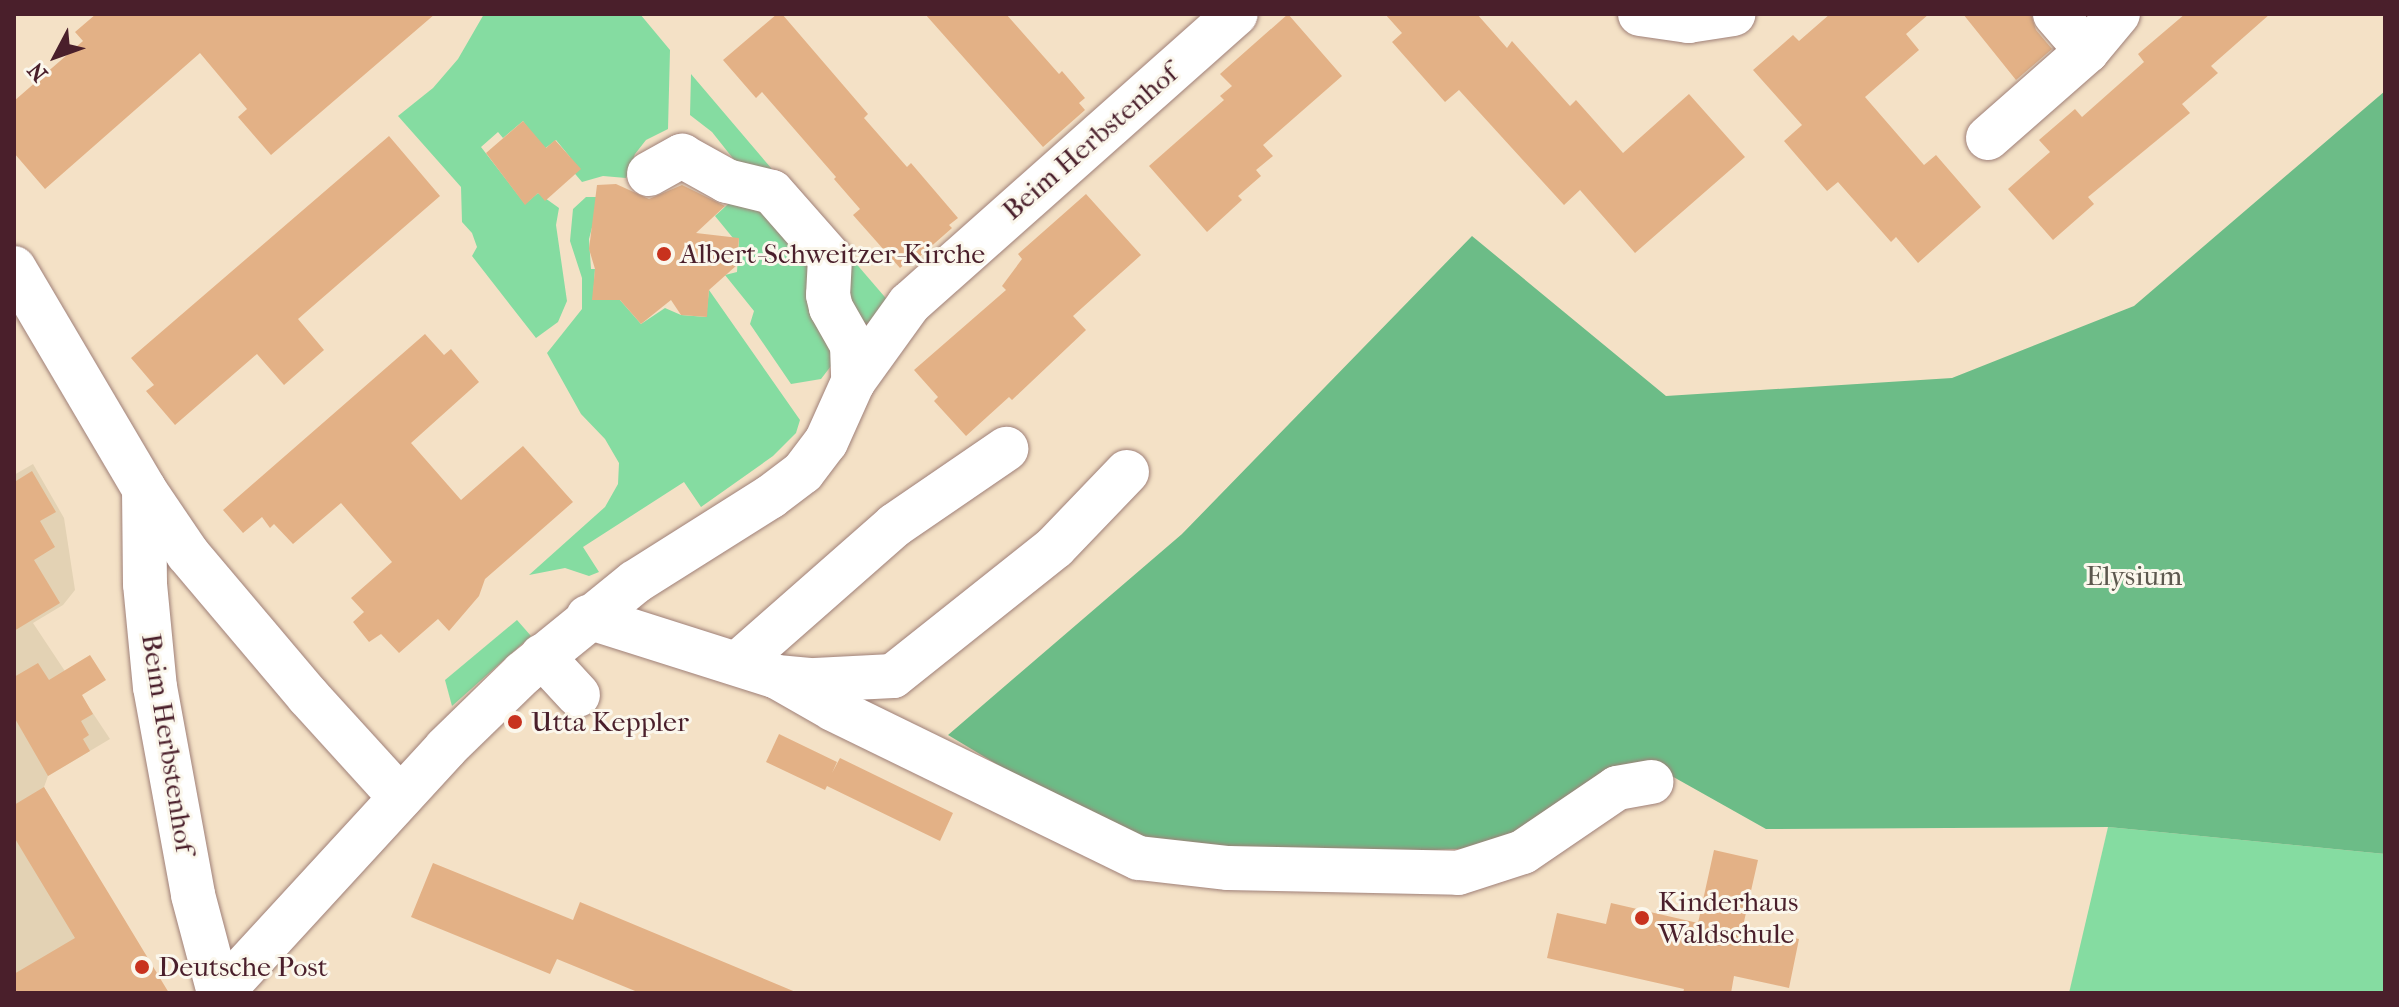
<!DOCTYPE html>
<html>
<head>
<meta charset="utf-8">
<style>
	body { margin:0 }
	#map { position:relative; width:2399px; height:1007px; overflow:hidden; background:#f4e1c6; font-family:"IM FELL French Canon",serif }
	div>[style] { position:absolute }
	.built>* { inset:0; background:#e3d2b4 }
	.green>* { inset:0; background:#85dca1 }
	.forest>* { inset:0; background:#6cbc87 }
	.building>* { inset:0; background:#e3b186 }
	.roads { filter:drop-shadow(0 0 2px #9f8078) drop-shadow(0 0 2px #9f8078) }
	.minor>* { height:44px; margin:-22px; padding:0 22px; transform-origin:22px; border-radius:22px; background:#fff }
	.dots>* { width:22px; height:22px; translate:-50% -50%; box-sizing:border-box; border:4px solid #fbf7ec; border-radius:50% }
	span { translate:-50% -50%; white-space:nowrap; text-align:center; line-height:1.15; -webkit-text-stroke:6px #fbf7ec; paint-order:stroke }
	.street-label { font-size:28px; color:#4a1f2b }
	.poi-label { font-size:28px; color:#4a1f2b }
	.left { translate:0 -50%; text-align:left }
	.park-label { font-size:28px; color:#5c584e }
	.frame { position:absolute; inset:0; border:16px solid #4a1f2b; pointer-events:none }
	.north { position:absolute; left:16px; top:16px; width:80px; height:80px; -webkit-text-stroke:6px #fbf7ec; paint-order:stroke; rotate:229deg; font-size:22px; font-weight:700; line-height:32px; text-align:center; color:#4a1f2b }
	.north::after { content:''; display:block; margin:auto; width:28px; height:36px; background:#4a1f2b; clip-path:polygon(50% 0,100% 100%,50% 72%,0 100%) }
</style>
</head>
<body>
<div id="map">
	<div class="built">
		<i style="clip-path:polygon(33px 464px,64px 518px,75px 590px,63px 605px,33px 623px,110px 739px,48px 776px,44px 787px,167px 993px,14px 993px,14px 475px)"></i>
	</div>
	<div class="green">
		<i style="clip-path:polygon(484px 14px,640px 14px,670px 50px,668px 129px,646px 140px,635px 154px,626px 178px,603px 176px,582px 182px,565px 162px,570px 157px,556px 140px,543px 150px,523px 121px,503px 138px,498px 132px,481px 147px,525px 204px,538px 193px,559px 208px,556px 225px,567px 301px,558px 322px,536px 338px,472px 256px,477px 247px,472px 233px,462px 222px,461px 187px,398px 116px,433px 88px,458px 59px)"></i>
		<i style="clip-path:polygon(691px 74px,777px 175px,743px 171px,712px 132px,690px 115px)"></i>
		<i style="clip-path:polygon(737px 196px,757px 200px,810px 252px,844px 349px,821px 379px,791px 384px,750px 324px,754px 311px,725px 275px,737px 272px,739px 239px,733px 238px,715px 216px)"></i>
		<i style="clip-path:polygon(586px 197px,600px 197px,589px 239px,591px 269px,595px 269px,593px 300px,620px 300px,641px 324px,665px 308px,681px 315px,706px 317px,709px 290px,800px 420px,796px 433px,773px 456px,701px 507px,684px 482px,583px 547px,599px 572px,589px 576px,565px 568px,529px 575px,605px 507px,618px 484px,619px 463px,605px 439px,581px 414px,547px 353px,582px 309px,582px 278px,570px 241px,573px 209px)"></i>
		<i style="clip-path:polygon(847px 253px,890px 303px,862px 343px,842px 267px)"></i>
		<i style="clip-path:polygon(517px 620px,531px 636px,452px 706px,445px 680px)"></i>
		<i style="clip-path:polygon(2108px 827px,2385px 854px,2385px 993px,2069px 993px)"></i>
	</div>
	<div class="forest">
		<i style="clip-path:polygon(2385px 91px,2385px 854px,2108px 827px,1766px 829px,1645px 761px,1525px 846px,1160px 862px,948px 735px,1182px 534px,1472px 236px,1666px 396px,1952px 378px,2134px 306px)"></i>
	</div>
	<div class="building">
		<i style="clip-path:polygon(96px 14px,435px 14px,271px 155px,238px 117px,247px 109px,200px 53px,45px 189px,14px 153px,14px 101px,83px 41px,75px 32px)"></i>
		<i style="clip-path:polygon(777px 14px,782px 14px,868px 114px,864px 118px,907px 167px,911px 163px,958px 218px,949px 225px,952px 228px,910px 265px,907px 262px,900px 268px,853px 215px,860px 209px,834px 179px,836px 177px,762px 92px,756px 98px,723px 60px)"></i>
		<i style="clip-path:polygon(925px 14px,1006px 14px,1059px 74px,1062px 71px,1085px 98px,1079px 103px,1085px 110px,1043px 147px)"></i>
		<i style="clip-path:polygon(1288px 14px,1342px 76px,1263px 145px,1273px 156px,1256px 170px,1261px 176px,1238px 196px,1242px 200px,1207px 232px,1149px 166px,1224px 100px,1220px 96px,1232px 86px,1220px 74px)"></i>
		<i style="clip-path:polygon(1385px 14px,1477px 14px,1507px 48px,1512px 41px,1570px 106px,1576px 100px,1623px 153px,1689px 94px,1745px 157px,1635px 253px,1580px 190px,1564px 205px,1459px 90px,1445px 102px,1392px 42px,1402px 33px)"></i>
		<i style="clip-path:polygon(1830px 14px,1929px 14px,1906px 34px,1919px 50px,1865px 97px,1924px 165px,1936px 155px,1981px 207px,1918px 263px,1896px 237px,1891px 242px,1838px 182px,1827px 191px,1784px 141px,1802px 125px,1753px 70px,1793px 35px,1799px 41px)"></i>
		<i style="clip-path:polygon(1963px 14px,2031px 14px,2036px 30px,2052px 49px,2016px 80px)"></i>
		<i style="clip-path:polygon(2185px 14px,2270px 14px,2211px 66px,2218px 73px,2182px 104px,2190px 113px,2088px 197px,2094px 204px,2053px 240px,2008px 189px,2050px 152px,2039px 140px,2075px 109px,2082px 117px,2144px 62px,2138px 54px)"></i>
		<i style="clip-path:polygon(523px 121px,546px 148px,555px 140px,581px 169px,545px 201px,538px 193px,525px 205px,486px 153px)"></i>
		<i style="clip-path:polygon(389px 136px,440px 196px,298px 319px,324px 350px,284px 385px,257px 354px,175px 425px,146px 391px,154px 385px,131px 358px)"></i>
		<i style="clip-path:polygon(616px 184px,649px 199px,682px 185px,725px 206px,696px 233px,739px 238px,737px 265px,709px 290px,707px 317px,681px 315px,671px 300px,641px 324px,620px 300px,592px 300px,595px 269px,589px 249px,597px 185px)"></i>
		<i style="clip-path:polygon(1086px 194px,1141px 255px,1073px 316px,1086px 330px,1012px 400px,1009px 397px,966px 436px,934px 401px,938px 397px,914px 370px,1006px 290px,1002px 286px,1022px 259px,1018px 254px)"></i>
		<i style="clip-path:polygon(425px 334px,444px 355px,451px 349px,479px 382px,411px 443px,461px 500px,523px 446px,573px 502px,485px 579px,479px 596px,449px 631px,438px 619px,399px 653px,381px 634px,369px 642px,353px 622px,364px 612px,351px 598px,392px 562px,341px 503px,293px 544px,274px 524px,270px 528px,262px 517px,243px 533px,223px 510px)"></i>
		<i style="clip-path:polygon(32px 471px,56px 512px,40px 521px,55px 547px,34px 560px,60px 603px,14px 631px,14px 478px,16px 481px)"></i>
		<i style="clip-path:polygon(90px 655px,106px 680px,82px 695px,93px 714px,81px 721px,89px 735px,83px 739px,90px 751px,48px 776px,14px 717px,14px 677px,38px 663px,49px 680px)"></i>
		<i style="clip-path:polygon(779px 734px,837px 762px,832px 773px,840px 758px,953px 813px,940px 841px,827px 786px,825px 790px,766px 762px)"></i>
		<i style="clip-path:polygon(44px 787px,120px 912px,169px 993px,14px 993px,14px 974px,75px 938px,14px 837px,14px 805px)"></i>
		<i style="clip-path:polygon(1714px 850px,1758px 860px,1743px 926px,1799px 939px,1789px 988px,1734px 976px,1731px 993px,1683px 993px,1684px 989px,1547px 958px,1557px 913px,1606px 924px,1611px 903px,1698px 923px)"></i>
		<i style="clip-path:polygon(433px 863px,573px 920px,580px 902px,798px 993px,640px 993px,557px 959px,550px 974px,411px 917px)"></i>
	</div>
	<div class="roads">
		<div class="minor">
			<i style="left:1640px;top:14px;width:49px;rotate:8.3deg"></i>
			<i style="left:1688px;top:21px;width:46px;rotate:-8.8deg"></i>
			<i style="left:2055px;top:14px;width:49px;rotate:49.1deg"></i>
			<i style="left:1988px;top:138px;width:132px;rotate:-41.3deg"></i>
			<i style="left:2087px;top:51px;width:48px;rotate:-50deg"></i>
			<i style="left:649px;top:174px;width:38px;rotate:-29deg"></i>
			<i style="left:682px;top:156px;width:51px;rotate:29.1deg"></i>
			<i style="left:727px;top:181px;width:46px;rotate:13.7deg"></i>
			<i style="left:772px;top:192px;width:88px;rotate:48.7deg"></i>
			<i style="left:830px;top:258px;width:37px;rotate:93deg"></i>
			<i style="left:828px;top:295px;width:13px;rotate:77deg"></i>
			<i style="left:831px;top:308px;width:43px;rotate:60.4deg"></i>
			<i style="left:852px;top:345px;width:37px;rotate:88deg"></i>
			<i style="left:14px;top:268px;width:256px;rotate:59.5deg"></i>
			<i style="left:144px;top:489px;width:78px;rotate:55.9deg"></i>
			<i style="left:188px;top:554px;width:186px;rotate:49.8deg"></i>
			<i style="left:308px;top:696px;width:137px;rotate:47.7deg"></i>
			<i style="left:144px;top:489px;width:95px;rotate:89.4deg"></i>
			<i style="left:145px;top:584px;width:103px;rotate:84.5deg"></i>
			<i style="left:155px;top:687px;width:211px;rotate:79.6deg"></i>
			<i style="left:193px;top:895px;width:101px;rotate:75.1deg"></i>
			<i style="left:588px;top:617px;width:198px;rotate:17.6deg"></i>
			<i style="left:777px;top:677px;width:38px;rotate:5deg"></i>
			<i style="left:815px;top:680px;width:78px;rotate:-2.9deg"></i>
			<i style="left:893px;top:676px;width:207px;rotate:-38.5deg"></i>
			<i style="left:1055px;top:547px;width:104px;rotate:-46.2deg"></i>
			<i style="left:542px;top:656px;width:53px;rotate:47.3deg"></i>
			<i style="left:738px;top:663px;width:209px;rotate:-41.3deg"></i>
			<i style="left:895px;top:525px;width:135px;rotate:-34.4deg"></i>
			<i style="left:777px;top:677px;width:64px;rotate:29.7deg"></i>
			<i style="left:833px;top:709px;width:340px;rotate:26deg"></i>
			<i style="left:1139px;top:858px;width:90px;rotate:6.4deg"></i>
			<i style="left:1228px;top:868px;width:230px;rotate:1.2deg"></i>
			<i style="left:1458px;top:873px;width:68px;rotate:-17.9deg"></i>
			<i style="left:1523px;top:852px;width:114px;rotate:-34.2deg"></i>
			<i style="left:1617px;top:788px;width:35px;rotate:-10deg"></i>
			<i style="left:221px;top:993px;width:333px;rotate:-47.4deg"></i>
			<i style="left:446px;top:748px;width:107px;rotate:-44.2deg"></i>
			<i style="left:523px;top:673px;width:144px;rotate:-39.1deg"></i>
			<i style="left:635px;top:582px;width:160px;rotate:-32.2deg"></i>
			<i style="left:770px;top:497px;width:41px;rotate:-37.1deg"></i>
			<i style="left:803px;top:472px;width:38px;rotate:-53deg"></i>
			<i style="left:826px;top:442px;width:66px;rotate:-65.8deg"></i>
			<i style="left:853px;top:382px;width:96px;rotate:-54.3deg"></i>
			<i style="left:909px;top:304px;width:437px;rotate:-41.6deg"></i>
		</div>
	</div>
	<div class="dots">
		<i style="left:664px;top:254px;background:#c8321e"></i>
		<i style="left:515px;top:722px;background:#c8321e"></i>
		<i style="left:1642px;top:918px;background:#c8321e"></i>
		<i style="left:142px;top:967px;background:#c8321e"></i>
	</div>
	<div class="street-label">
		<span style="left:1090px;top:142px;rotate:-41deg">Beim Herbstenhof</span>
		<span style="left:168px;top:743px;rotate:81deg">Beim Herbstenhof</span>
	</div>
	<div class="poi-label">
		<span class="left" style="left:680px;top:254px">Albert-Schweitzer-Kirche</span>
		<span class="left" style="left:531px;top:722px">Utta Keppler</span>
		<span class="left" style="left:1658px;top:918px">Kinderhaus<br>Waldschule</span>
		<span class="left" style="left:158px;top:967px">Deutsche Post</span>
	</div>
	<div class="park-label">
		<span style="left:2134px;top:576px">Elysium</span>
	</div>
	<div class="frame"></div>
	<div class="north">N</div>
</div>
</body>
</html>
